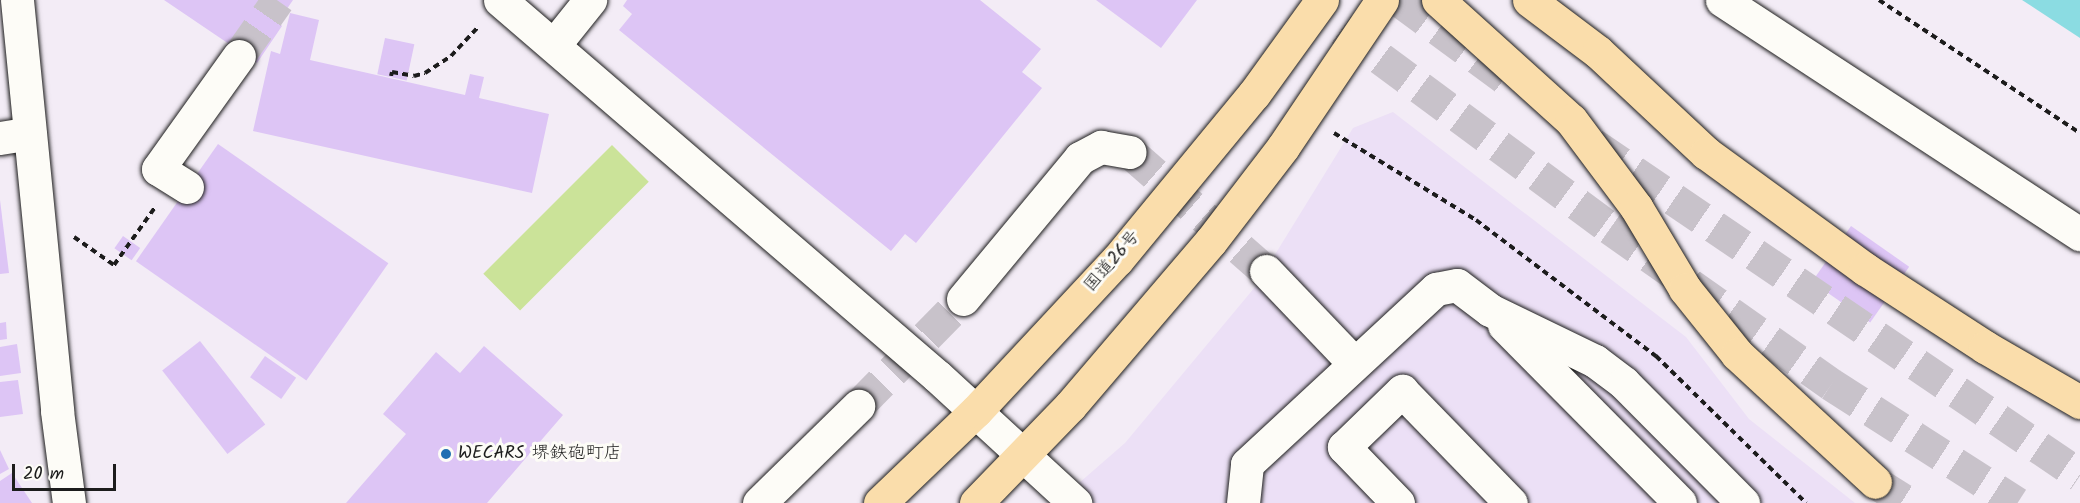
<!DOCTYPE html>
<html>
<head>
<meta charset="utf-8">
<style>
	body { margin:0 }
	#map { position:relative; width:2080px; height:503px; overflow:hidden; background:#f3ecf6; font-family:Kalam,"Klee One",sans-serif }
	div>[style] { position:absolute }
	.built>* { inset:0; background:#ece0f6 }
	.green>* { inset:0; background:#cbe399; transform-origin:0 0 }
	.water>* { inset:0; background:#8bdce2 }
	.building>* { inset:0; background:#ddc5f5; transform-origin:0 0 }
	.minor-tunnel>* { height:33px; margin-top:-16.5px; transform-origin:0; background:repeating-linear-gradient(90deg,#c8c2ca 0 33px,transparent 0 49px) }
	.highway-tunnel>* { height:33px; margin-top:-16.5px; transform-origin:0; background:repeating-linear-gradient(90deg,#c8c2ca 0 33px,transparent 0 49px) }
	.path>* { height:4px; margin-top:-2px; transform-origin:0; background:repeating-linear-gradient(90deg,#1c1c1c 0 6px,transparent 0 10.5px) }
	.roads { filter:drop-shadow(0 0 2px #1c1c1c) drop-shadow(0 0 2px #1c1c1c) }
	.minor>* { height:33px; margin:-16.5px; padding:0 16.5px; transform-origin:16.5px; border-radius:16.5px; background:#fdfcf7 }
	.highway>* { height:33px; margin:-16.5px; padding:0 16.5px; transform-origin:16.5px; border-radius:16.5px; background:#faddab }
	.dots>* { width:16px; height:16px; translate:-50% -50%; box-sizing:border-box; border:3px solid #fdfcf7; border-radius:50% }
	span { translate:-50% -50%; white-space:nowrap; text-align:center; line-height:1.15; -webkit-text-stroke:6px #fdfcf7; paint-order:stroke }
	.street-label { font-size:18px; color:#1c1c1c }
	.poi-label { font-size:18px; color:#1c1c1c }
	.left { translate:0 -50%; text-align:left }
	.scale { position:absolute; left:12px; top:464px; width:104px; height:27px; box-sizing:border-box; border:3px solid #1c1c1c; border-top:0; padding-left:8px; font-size:18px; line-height:21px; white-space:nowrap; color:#1c1c1c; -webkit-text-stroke:4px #fdfcf7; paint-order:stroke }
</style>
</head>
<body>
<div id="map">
	<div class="built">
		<i style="clip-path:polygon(1393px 112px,1686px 337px,1749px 419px,1855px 503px,1056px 503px,1125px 443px,1255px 287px,1353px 128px)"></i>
	</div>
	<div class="green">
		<i style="left:612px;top:145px;width:52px;height:182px;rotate:45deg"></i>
	</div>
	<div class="water">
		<i style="clip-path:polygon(2022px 0,2080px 0,2080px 38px)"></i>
	</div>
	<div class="building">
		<i style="clip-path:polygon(164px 0,293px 0,278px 22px,282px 26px,257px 63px)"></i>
		<i style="clip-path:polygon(627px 0,980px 0,1041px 49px,1022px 72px,1042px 88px,916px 243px,905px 234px,891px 251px,619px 30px,632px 14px,623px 6px)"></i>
		<i style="clip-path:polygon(1096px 0,1197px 0,1161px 48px)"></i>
		<i style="clip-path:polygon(290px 13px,319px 20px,310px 60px,465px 95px,470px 74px,484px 77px,479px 98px,549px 114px,532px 193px,253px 131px,271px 51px,280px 54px)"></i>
		<i style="left:385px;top:38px;width:30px;height:37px;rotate:12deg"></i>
		<i style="left:218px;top:144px;width:208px;height:143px;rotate:35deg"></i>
		<i style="clip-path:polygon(0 200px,9px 273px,0 274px)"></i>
		<i style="left:1851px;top:226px;width:71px;height:68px;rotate:35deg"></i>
		<i style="left:123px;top:236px;width:21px;height:15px;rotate:35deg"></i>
		<i style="clip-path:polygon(6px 322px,7px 339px,0 340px,0 323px)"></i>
		<i style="left:200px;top:341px;width:106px;height:48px;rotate:52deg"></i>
		<i style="clip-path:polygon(17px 344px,21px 373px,0 376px,0 347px)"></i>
		<i style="clip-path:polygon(484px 346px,563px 415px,487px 503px,346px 503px,406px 434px,383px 414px,436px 352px,460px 373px)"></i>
		<i style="left:265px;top:356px;width:38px;height:26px;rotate:35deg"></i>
		<i style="clip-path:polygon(18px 380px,23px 414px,0 417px,0 382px)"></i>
		<i style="clip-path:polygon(0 450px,9px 469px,0 474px)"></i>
		<i style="clip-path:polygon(12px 473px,32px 503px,0 503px,0 481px)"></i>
	</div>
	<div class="minor-tunnel">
		<i style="left:239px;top:56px;width:68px;rotate:-55.1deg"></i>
		<i style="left:1130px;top:152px;width:181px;rotate:41.2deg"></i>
		<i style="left:858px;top:406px;width:150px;rotate:-45.5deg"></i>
	</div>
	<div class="highway-tunnel">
		<i style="left:1302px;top:0;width:383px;rotate:36.5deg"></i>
		<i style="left:1610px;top:228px;width:271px;rotate:35.2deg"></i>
		<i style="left:1831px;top:384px;width:221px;rotate:32.6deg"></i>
		<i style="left:1399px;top:0;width:145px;rotate:36.3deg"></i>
		<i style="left:1593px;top:144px;width:589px;rotate:34.2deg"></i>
		<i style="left:1875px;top:482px;width:39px;rotate:32deg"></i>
	</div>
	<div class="path">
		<i style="left:1879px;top:0;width:241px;rotate:33.5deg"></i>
		<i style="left:391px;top:76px;width:4px;rotate:-76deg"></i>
		<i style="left:392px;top:72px;width:22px;rotate:10deg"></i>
		<i style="left:414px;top:76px;width:11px;rotate:-15deg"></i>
		<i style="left:425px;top:73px;width:31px;rotate:-33deg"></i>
		<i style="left:451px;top:56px;width:41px;rotate:-47deg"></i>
		<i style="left:1334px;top:133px;width:167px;rotate:31.5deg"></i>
		<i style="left:1476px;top:220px;width:226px;rotate:37.1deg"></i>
		<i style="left:1656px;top:356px;width:210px;rotate:44.4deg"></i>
		<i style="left:74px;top:237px;width:49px;rotate:35deg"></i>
		<i style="left:114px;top:265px;width:72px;rotate:-54.6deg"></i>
	</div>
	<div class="roads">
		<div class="minor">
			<i style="left:17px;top:0;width:413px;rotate:84.4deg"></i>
			<i style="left:57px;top:411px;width:93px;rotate:82.6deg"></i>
			<i style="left:500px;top:0;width:576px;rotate:40.71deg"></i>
			<i style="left:937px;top:376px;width:188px;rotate:42.6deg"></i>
			<i style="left:1722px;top:0;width:428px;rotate:33.2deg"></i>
			<i style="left:554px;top:45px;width:58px;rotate:-51.3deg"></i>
			<i style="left:0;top:138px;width:30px;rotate:-9deg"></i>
			<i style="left:187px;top:187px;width:34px;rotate:-148deg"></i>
			<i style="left:158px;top:169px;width:139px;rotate:-54.4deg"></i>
			<i style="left:1266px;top:271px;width:127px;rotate:46.3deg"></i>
			<i style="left:963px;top:299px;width:183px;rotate:-50.3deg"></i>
			<i style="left:1080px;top:158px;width:24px;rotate:-28deg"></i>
			<i style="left:1101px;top:147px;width:29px;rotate:10deg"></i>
			<i style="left:1504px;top:325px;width:250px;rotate:45.3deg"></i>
			<i style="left:759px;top:503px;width:139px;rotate:-44.4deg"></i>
			<i style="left:1243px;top:503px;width:39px;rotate:-84deg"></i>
			<i style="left:1247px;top:464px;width:258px;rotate:-42.8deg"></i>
			<i style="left:1436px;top:289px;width:21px;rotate:-11deg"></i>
			<i style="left:1457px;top:285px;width:41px;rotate:37.1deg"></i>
			<i style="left:1490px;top:310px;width:117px;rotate:25.9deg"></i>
			<i style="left:1595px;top:361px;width:36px;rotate:37deg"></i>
			<i style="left:1624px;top:383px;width:169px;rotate:45.2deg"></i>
			<i style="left:1398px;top:503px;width:78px;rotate:-134deg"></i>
			<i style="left:1344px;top:447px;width:81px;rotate:-44deg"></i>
			<i style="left:1402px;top:391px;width:156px;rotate:45.8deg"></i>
		</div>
		<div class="highway">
			<i style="left:1438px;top:0;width:179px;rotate:42.1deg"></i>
			<i style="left:1571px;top:120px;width:109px;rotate:53.2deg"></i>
			<i style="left:1636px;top:207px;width:96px;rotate:59.1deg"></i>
			<i style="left:1685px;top:289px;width:83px;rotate:51.3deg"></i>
			<i style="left:1737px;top:354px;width:188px;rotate:42.8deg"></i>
			<i style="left:1529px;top:0;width:86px;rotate:37deg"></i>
			<i style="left:1598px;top:52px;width:148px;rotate:43.1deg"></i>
			<i style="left:1706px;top:153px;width:197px;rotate:36.1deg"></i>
			<i style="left:1865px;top:269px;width:143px;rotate:33deg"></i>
			<i style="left:1985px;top:347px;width:110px;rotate:30.1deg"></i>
			<i style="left:880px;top:503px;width:133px;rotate:-43.8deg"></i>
			<i style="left:976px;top:411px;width:207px;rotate:-47deg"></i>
			<i style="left:1117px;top:260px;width:215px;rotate:-50.5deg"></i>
			<i style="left:1254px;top:94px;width:116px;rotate:-54.1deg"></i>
			<i style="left:976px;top:503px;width:135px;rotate:-45.9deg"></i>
			<i style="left:1070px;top:406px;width:217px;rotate:-49.5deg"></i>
			<i style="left:1211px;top:241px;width:118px;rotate:-52.5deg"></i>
			<i style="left:1283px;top:147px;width:177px;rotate:-56deg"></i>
		</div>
	</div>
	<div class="dots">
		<i style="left:446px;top:454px;background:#1f6fb2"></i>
	</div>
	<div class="street-label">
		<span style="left:1113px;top:262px;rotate:-49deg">国道26号</span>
	</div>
	<div class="poi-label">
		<span class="left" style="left:458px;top:454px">WECARS 堺鉄砲町店</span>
	</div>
	<div class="scale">20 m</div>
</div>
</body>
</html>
